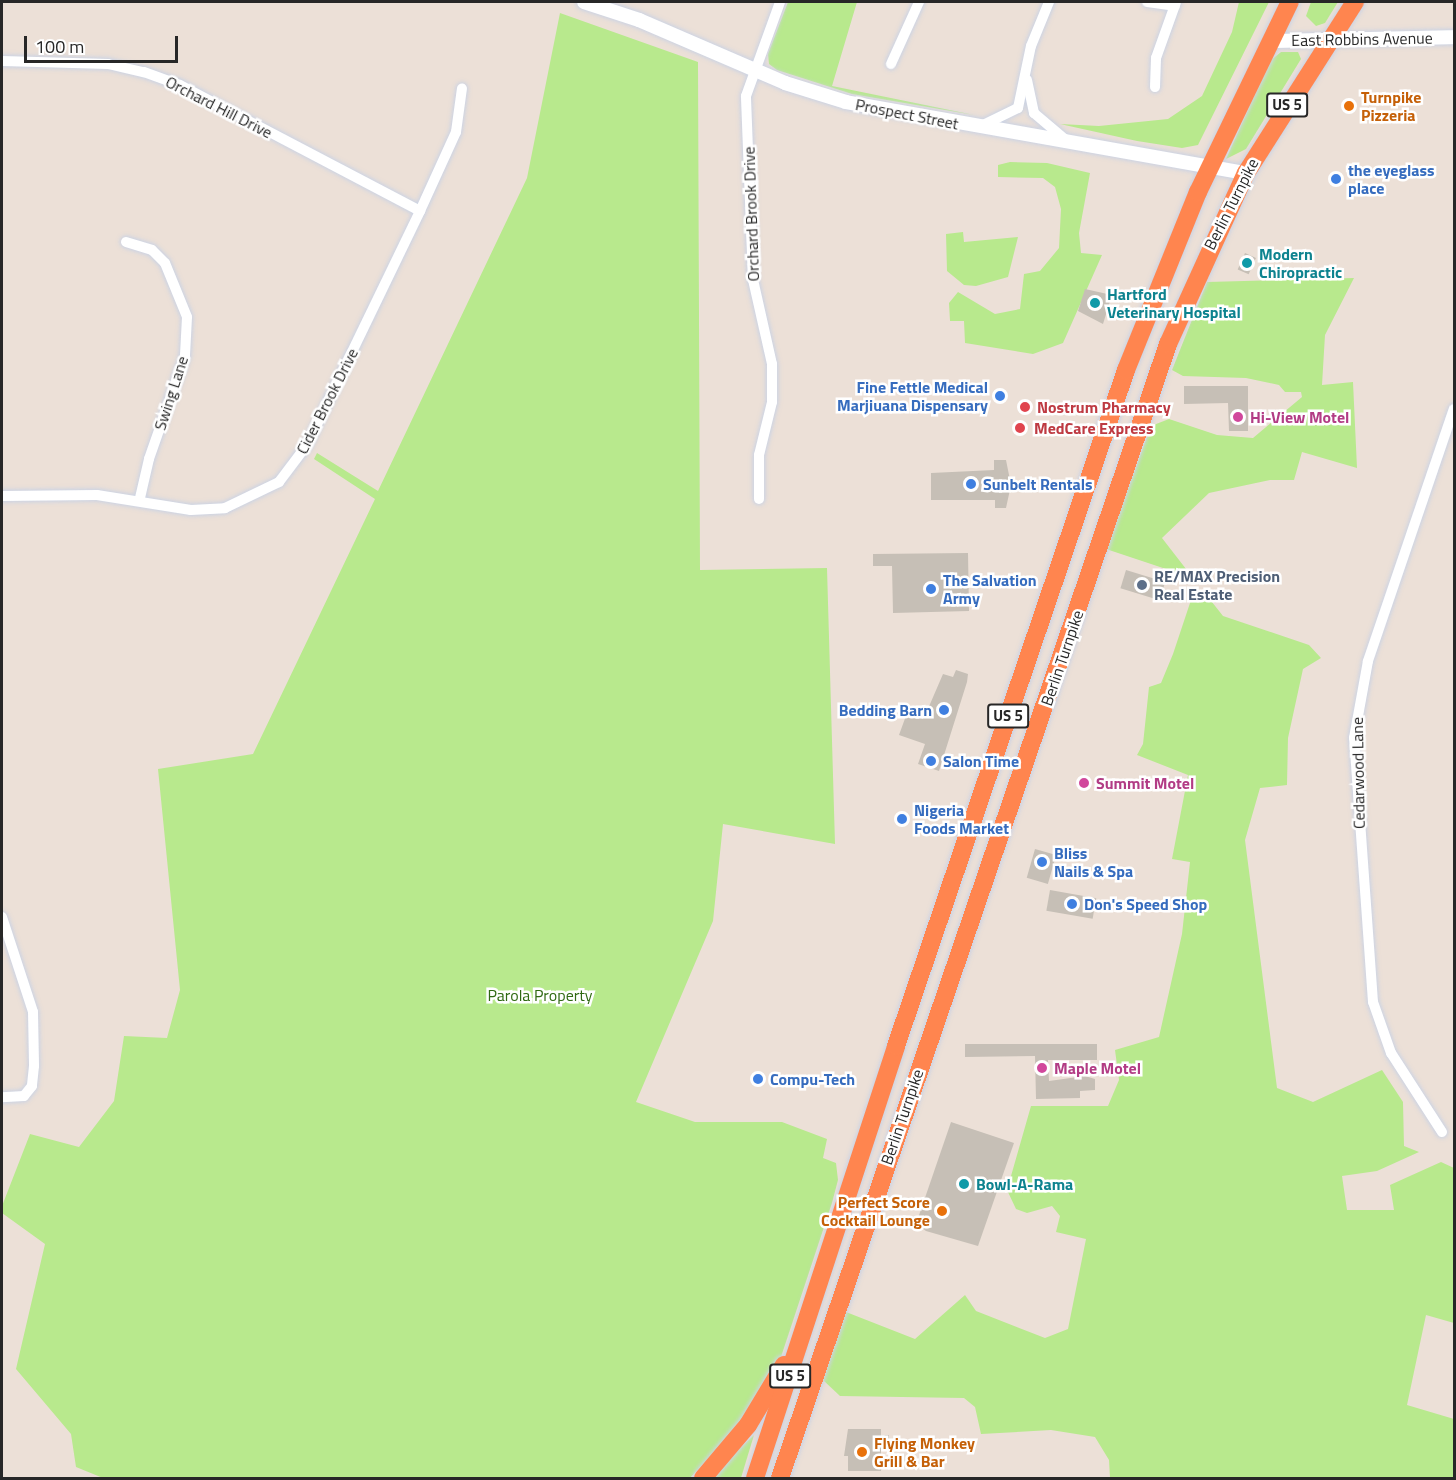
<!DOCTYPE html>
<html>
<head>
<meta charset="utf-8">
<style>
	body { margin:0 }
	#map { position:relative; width:1456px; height:1480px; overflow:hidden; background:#ece0d7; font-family:"Titillium Web",sans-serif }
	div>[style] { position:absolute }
	.green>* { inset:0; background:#b8e98d }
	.building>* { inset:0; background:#c6bfb6; transform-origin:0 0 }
	.roads { filter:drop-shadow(0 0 2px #ccd3e3) drop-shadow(0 0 2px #ccd3e3) }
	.street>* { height:10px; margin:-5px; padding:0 5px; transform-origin:5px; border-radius:5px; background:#fff }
	.secondary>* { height:14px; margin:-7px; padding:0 7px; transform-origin:7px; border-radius:7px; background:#fff }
	.highway>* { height:18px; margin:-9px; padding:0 9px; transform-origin:9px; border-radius:9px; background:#ff854f }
	.dots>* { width:16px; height:16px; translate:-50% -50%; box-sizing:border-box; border:3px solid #fff; border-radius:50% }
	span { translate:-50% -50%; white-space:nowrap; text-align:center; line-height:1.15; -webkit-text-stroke:5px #fff; paint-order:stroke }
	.shield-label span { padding:2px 4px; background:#fff; border:2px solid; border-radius:4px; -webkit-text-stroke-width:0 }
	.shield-label { font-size:15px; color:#272727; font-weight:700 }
	.street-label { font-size:16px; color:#272727 }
	.food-label { font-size:16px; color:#c56008; font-weight:700 }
	.left { translate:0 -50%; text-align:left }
	.right { translate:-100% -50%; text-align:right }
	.shop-label { font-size:16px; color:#366cbe; font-weight:700 }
	.culture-label { font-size:16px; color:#0d838f; font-weight:700 }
	.health-label { font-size:16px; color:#be3a42; font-weight:700 }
	.hotel-label { font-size:16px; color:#b23c85; font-weight:700 }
	.service-label { font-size:16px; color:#4e5e75; font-weight:700 }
	.park-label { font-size:16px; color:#2f6912 }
	.frame { position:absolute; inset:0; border:3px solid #272727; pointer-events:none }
	.scale { position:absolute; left:24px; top:36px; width:154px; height:27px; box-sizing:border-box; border:3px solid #272727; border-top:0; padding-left:8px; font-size:18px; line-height:21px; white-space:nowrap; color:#272727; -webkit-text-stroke:4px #fff; paint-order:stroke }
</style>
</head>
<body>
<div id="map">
	<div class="green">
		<i style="clip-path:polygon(788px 2px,857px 2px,832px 86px,974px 115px,852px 94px,777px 70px,769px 64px,768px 54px)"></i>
		<i style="clip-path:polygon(1239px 2px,1269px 2px,1198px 145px,1182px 148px,1137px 141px,1060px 124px,1099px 126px,1168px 119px,1202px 96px,1232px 32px)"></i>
		<i style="clip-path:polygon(1311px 2px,1338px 2px,1325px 23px,1316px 26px,1306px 16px)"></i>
		<i style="clip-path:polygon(560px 13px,698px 62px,700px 570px,827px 568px,835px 844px,723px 824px,713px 921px,636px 1102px,695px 1122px,782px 1122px,827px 1139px,823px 1158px,836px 1163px,838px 1180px,832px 1203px,781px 1357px,740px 1424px,690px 1478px,103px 1478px,76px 1467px,71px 1434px,16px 1369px,45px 1244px,2px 1213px,2px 1206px,30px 1134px,79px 1147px,114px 1101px,124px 1036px,167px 1038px,180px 990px,158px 769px,253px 754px,375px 499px,314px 459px,317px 453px,378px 491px,527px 178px)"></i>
		<i style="clip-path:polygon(1281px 52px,1298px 52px,1301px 59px,1246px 149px,1226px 159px,1270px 61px)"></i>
		<i style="clip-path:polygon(1010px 162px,1047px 163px,1090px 173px,1079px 233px,1081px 253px,1102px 255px,1063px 343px,1033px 354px,965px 343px,964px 321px,950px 321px,949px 303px,958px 292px,995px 314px,1020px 309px,1024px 274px,1040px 271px,1059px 248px,1061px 209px,1055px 187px,1043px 178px,998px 177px,998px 165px)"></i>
		<i style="clip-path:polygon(963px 232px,964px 242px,1018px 237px,1008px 277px,976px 286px,964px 285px,947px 271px,946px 234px)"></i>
		<i style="clip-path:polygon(1354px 278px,1325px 335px,1322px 385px,1353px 382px,1357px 468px,1302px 452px,1294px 480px,1270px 480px,1209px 493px,1162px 538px,1193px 578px,1106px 549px,1151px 426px,1169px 419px,1217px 435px,1253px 438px,1302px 397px,1301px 392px,1285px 392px,1279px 385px,1246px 378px,1183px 376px,1172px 370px,1207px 282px)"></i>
		<i style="clip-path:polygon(1188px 590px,1208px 597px,1223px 616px,1309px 645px,1321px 658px,1303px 669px,1288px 738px,1287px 785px,1260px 788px,1245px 840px,1277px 1088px,1313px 1102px,1382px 1070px,1403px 1102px,1404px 1146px,1419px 1152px,1377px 1171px,1342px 1176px,1347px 1210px,1394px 1210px,1390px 1185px,1441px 1162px,1454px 1168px,1454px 1323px,1426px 1315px,1407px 1405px,1454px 1419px,1454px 1478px,1110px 1478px,1109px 1460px,1095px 1437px,1051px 1430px,981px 1434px,975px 1407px,964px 1398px,840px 1396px,823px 1380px,846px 1312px,915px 1339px,965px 1295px,976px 1311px,1045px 1338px,1068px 1329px,1086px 1239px,1056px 1232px,1060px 1216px,1052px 1206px,1027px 1213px,1016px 1209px,1007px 1190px,1031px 1106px,1108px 1106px,1119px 1080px,1115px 1050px,1159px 1037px,1182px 934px,1190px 862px,1172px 859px,1188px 775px,1137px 755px,1143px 744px,1149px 687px,1161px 683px,1173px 654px,1191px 600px)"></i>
		<i style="clip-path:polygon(754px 1435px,741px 1478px,709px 1478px)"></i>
	</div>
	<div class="building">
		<i style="left:1245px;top:253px;width:12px;height:18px;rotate:24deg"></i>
		<i style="clip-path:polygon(1085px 289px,1112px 295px,1103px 324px,1078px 311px)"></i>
		<i style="clip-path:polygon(1184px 386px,1248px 386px,1248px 431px,1229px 431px,1228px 403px,1184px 404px)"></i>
		<i style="clip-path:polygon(994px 460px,1006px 460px,1011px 485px,1006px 508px,995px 508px,995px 500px,931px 500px,931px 473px,994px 470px)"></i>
		<i style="clip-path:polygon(968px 553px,969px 611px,893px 613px,892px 566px,873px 566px,873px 554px)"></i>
		<i style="left:1126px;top:570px;width:41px;height:19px;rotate:17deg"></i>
		<i style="clip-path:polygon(956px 670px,968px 674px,967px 682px,939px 771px,918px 764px,925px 744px,899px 735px,907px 713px,924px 718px,943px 674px,953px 677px)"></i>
		<i style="left:1035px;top:849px;width:22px;height:30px;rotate:16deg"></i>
		<i style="left:1050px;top:890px;width:47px;height:21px;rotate:10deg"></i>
		<i style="clip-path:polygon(965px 1044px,1097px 1044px,1097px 1060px,1048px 1060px,1049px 1081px,1085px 1076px,1095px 1079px,1095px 1090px,1080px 1091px,1080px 1098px,1036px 1099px,1035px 1056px,965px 1057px)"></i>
		<i style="clip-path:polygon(951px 1122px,1014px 1143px,978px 1246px,926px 1231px,916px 1224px)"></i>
		<i style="clip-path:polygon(848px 1429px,881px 1429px,881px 1435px,889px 1435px,888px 1448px,881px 1448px,881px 1471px,848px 1471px,848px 1456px,844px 1456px)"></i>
	</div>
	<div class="roads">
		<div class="street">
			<i style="left:1147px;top:2px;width:28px;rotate:8deg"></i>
			<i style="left:2px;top:61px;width:106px;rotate:1.6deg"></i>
			<i style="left:108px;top:64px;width:37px;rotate:13deg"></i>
			<i style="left:144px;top:72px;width:38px;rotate:20deg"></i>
			<i style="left:180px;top:85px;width:271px;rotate:27.7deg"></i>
			<i style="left:891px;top:64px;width:68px;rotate:-65.7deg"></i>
			<i style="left:1027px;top:80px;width:34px;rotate:78deg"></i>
			<i style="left:1034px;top:113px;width:43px;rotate:40.3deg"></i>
			<i style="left:1155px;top:87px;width:29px;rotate:-88deg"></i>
			<i style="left:1156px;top:58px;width:59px;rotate:-70.3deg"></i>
			<i style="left:981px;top:126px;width:41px;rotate:-25.9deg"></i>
			<i style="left:1018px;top:108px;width:63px;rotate:-78.2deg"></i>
			<i style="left:1031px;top:46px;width:48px;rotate:-67.8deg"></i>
			<i style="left:126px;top:242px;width:27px;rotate:17deg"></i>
			<i style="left:152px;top:250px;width:18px;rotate:45deg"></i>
			<i style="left:165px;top:263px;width:58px;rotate:67.8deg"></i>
			<i style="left:187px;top:317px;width:39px;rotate:93deg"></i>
			<i style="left:185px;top:356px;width:109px;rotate:109.3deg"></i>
			<i style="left:149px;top:459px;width:40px;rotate:103deg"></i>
			<i style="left:2px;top:496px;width:95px;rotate:-0.6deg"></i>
			<i style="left:97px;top:495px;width:95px;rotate:9.1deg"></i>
			<i style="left:191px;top:510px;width:34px;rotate:-3deg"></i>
			<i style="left:225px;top:508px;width:60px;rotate:-25.7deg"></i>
			<i style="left:279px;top:482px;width:46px;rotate:-52.9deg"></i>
			<i style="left:307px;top:445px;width:260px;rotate:-64.2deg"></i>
			<i style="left:420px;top:211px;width:87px;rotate:-65.5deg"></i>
			<i style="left:456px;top:132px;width:44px;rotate:-82.2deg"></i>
			<i style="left:759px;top:499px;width:44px;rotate:-90deg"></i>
			<i style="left:759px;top:455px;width:55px;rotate:-76.2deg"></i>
			<i style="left:772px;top:402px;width:38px;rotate:-90deg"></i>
			<i style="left:772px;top:364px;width:86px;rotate:-102.7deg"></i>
			<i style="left:753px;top:280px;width:184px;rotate:-92.2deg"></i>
			<i style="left:746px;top:96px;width:100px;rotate:-70.1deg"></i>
			<i style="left:2px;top:917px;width:100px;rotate:71.9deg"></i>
			<i style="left:33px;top:1012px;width:54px;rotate:88.9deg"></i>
			<i style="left:34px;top:1066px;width:20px;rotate:96deg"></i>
			<i style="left:32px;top:1086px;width:13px;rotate:129deg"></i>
			<i style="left:24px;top:1096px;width:22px;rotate:177deg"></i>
			<i style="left:1442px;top:1132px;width:94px;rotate:-122.8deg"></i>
			<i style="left:1391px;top:1053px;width:54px;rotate:-109.4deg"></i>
			<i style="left:1373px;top:1002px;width:265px;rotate:-94.1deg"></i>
			<i style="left:1354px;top:738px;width:78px;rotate:-79.7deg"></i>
			<i style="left:1368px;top:661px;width:266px;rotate:-71.2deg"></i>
		</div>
		<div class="secondary">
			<i style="left:584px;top:2px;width:58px;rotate:18.1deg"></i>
			<i style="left:639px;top:20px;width:159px;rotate:23.3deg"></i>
			<i style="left:785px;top:83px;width:64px;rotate:17.3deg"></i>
			<i style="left:846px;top:102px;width:406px;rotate:10.1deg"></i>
			<i style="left:1270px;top:41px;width:184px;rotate:-1.2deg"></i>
		</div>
		<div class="highway">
			<i style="left:703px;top:1478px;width:70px;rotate:-49.7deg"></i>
			<i style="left:748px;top:1425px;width:70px;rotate:-59deg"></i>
			<i style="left:755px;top:1478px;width:454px;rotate:-71.9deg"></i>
			<i style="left:896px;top:1046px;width:714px;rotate:-71.21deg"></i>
			<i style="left:1126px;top:370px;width:192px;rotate:-68deg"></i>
			<i style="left:1198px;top:192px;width:211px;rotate:-64.2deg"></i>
			<i style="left:780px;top:1478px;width:1199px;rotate:-71.11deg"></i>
			<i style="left:1168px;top:344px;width:188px;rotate:-65.5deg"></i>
			<i style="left:1246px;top:173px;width:203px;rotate:-57.5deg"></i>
		</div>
	</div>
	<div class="dots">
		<i style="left:1349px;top:106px;background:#e8710a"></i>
		<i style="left:1336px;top:179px;background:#3f7fe0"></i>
		<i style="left:1247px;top:263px;background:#0f9aa8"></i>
		<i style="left:1095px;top:303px;background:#0f9aa8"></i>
		<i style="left:1000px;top:396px;background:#3f7fe0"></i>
		<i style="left:1025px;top:407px;background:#e0444e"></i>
		<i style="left:1238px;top:417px;background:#d1479c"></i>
		<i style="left:1020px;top:428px;background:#e0444e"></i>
		<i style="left:971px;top:484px;background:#3f7fe0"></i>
		<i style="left:1142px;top:585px;background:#5c6f8a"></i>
		<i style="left:931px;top:589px;background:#3f7fe0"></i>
		<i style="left:944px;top:710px;background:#3f7fe0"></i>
		<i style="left:931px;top:761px;background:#3f7fe0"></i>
		<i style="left:1084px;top:783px;background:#d1479c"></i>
		<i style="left:902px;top:819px;background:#3f7fe0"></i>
		<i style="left:1042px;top:862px;background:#3f7fe0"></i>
		<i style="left:1072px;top:904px;background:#3f7fe0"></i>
		<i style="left:1042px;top:1068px;background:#d1479c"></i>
		<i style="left:758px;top:1079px;background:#3f7fe0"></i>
		<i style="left:964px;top:1184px;background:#0f9aa8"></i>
		<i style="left:942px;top:1211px;background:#e8710a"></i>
		<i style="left:862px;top:1452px;background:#e8710a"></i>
	</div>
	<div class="shield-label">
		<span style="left:1287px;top:105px">US 5</span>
		<span style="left:1008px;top:716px">US 5</span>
		<span style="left:790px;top:1376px">US 5</span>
	</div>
	<div class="street-label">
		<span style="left:1362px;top:39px;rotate:-1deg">East Robbins Avenue</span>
		<span style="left:219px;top:107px;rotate:27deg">Orchard Hill Drive</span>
		<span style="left:907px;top:114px;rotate:11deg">Prospect Street</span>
		<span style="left:1231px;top:204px;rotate:-63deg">Berlin Turnpike</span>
		<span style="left:751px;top:214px;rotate:-92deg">Orchard Brook Drive</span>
		<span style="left:171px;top:393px;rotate:-72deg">Swing Lane</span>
		<span style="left:327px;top:401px;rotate:-63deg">Cider Brook Drive</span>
		<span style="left:1062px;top:658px;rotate:-71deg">Berlin Turnpike</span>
		<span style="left:1358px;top:773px;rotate:-91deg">Cedarwood Lane</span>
		<span style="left:902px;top:1117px;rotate:-71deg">Berlin Turnpike</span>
	</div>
	<div class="food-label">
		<span class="left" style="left:1361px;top:106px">Turnpike<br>Pizzeria</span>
		<span class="right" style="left:930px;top:1211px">Perfect Score<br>Cocktail Lounge</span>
		<span class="left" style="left:874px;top:1452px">Flying Monkey<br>Grill &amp; Bar</span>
	</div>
	<div class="shop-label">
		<span class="left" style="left:1348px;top:179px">the eyeglass<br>place</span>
		<span class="right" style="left:988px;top:396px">Fine Fettle Medical<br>Marjiuana Dispensary</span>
		<span class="left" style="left:983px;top:484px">Sunbelt Rentals</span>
		<span class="left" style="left:943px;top:589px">The Salvation<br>Army</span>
		<span class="right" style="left:932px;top:710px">Bedding Barn</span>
		<span class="left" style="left:943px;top:761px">Salon Time</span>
		<span class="left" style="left:914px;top:819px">Nigeria<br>Foods Market</span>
		<span class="left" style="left:1054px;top:862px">Bliss<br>Nails &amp; Spa</span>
		<span class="left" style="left:1084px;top:904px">Don's Speed Shop</span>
		<span class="left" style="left:770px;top:1079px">Compu-Tech</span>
	</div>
	<div class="culture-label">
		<span class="left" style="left:1259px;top:263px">Modern<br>Chiropractic</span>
		<span class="left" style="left:1107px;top:303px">Hartford<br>Veterinary Hospital</span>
		<span class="left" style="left:976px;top:1184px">Bowl-A-Rama</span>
	</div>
	<div class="health-label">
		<span class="left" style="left:1037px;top:407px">Nostrum Pharmacy</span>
		<span class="left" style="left:1034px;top:428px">MedCare Express</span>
	</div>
	<div class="hotel-label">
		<span class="left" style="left:1250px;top:417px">Hi-View Motel</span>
		<span class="left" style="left:1096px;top:783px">Summit Motel</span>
		<span class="left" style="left:1054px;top:1068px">Maple Motel</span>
	</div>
	<div class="service-label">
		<span class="left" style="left:1154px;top:585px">RE/MAX Precision<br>Real Estate</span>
	</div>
	<div class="park-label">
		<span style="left:540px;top:995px">Parola Property</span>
	</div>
	<div class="frame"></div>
	<div class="scale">100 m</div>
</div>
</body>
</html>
